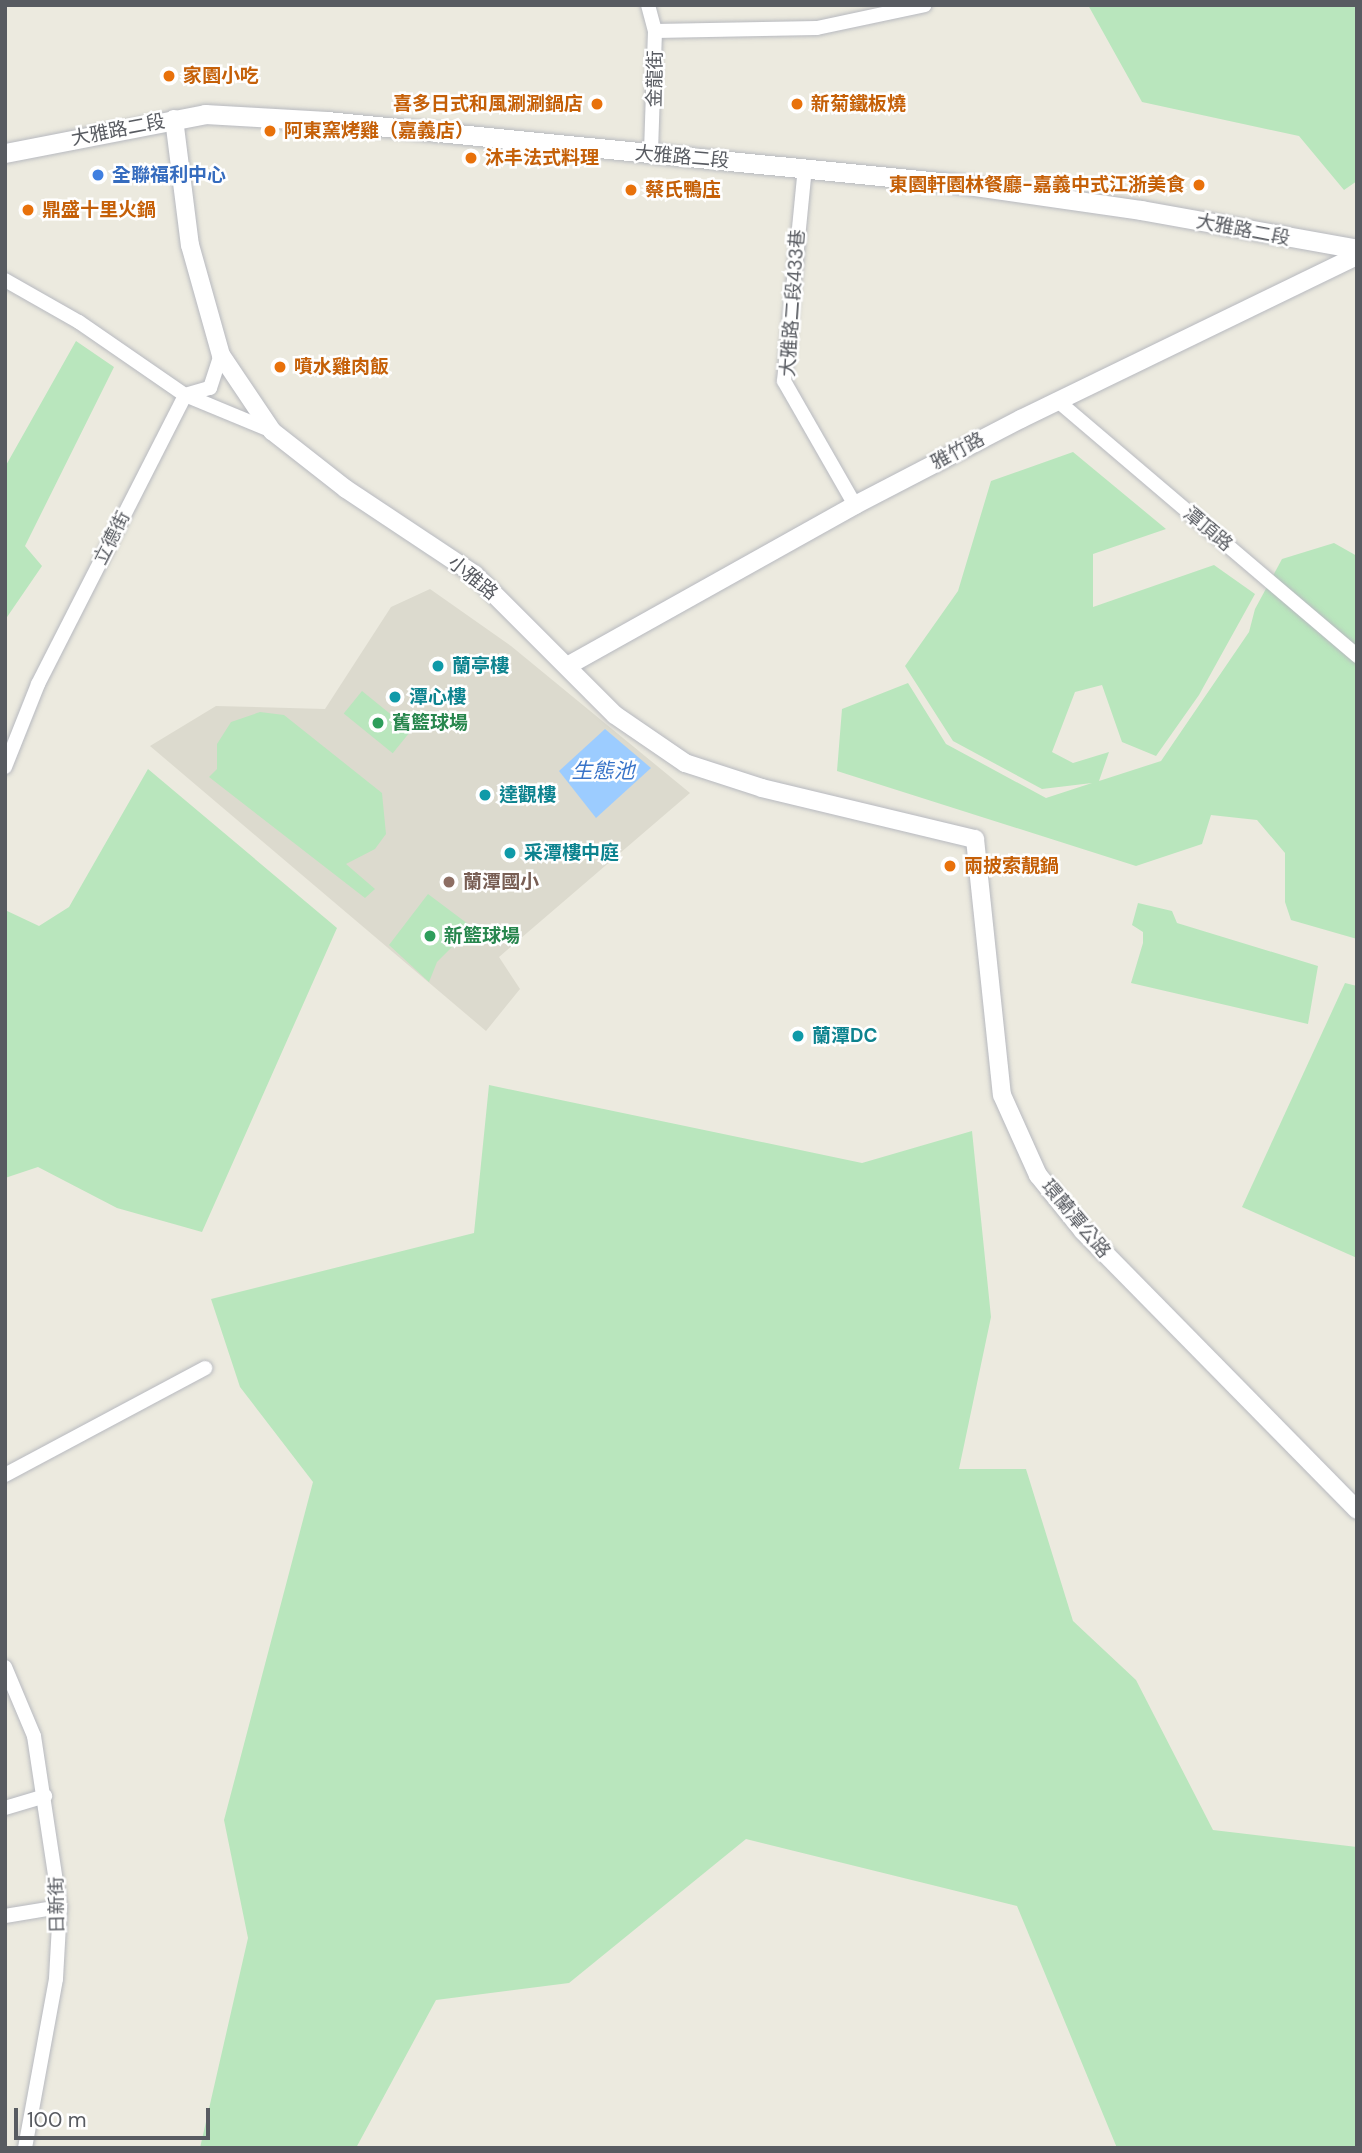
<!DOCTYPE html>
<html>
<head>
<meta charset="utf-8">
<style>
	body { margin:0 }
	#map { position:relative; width:1362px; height:2153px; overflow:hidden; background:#eceadf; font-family:"DM Sans","Noto Sans TC",sans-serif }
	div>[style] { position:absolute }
	.education>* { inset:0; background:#dcdace }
	.green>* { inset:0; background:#b9e6bd; transform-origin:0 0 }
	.water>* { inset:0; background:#9cccff }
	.roads { filter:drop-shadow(0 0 2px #b7b9bf) drop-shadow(0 0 2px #b7b9bf) }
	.minor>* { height:14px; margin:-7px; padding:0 7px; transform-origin:7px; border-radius:7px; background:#fff }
	.tertiary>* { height:18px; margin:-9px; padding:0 9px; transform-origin:9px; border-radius:9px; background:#fff }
	.secondary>* { height:19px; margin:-9.5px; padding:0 9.5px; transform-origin:9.5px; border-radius:9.5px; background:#fff }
	.dots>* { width:19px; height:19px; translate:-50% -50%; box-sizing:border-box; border:4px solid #fff; border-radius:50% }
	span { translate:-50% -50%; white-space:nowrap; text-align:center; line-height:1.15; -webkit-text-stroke:5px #fff; paint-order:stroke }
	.food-label { font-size:19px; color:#c56008; font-weight:700 }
	.left { translate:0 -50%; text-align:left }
	.right { translate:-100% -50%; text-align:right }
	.street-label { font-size:19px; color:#585b61 }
	.shop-label { font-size:19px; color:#366cbe; font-weight:700 }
	.culture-label { font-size:19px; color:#0d838f; font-weight:700 }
	.leisure-label { font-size:19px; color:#27864d; font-weight:700 }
	.education-label { font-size:19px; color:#785e54; font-weight:700 }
	.water-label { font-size:21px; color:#3974c8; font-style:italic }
	.frame { position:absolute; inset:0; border:7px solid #585b61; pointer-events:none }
	.scale { position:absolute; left:14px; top:2108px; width:196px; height:32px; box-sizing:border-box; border:4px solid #585b61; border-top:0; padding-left:9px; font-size:21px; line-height:24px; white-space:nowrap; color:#585b61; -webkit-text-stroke:5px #fff; paint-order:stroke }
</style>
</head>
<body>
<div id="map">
	<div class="education">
		<i style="clip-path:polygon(430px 589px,511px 646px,690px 793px,499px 957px,520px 989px,486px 1031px,150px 746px,216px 706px,325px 709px,391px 607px)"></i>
	</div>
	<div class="green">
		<i style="clip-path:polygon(1088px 5px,1357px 5px,1357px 181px,1344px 190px,1299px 136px,1142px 102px)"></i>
		<i style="clip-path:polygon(76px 341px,114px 367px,25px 546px,42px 566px,5px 620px,5px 467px)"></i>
		<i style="clip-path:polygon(1073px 452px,1166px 529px,1093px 554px,1093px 607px,1214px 565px,1255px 594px,1199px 695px,1156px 756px,1122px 742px,1102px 685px,1075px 692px,1052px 752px,1073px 763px,1109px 752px,1099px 781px,1161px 761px,1249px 632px,1255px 609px,1282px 559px,1334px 543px,1357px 556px,1357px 939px,1291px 920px,1285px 902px,1285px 853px,1257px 820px,1211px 815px,1202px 844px,1136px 866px,837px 771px,842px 709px,908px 683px,946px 744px,1046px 798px,1092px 783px,1042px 789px,953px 741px,905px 666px,958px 591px,991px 481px)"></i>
		<i style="left:362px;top:691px;width:63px;height:29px;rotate:39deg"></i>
		<i style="clip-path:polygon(260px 712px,284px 715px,382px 793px,386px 834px,375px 849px,346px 864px,375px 889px,365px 898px,209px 777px,217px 769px,217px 744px,231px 722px)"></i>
		<i style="clip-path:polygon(148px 769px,337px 928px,202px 1232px,117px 1208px,38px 1167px,5px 1178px,5px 910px,39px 926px,69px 907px)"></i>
		<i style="clip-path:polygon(428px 894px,472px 927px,437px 962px,429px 982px,389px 945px)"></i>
		<i style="clip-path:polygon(1138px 903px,1172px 911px,1177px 923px,1318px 966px,1308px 1024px,1131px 983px,1143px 943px,1143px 932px,1132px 925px)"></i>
		<i style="clip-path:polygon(1345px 983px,1357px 986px,1357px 1258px,1242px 1207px)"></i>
		<i style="clip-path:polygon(489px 1085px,862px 1163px,972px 1131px,991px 1317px,959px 1469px,1026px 1469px,1073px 1621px,1136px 1680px,1213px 1830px,1357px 1847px,1357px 2148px,1117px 2148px,1017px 1906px,746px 1839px,569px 1983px,436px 2000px,356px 2148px,200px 2148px,248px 1938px,224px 1820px,313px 1482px,240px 1387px,211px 1299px,474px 1233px)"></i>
	</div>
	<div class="water">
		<i style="clip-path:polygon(605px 729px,651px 768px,596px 818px,559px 771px)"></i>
	</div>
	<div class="roads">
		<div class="minor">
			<i style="left:648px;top:5px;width:27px;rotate:75deg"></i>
			<i style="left:655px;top:31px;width:123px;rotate:91.9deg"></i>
			<i style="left:655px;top:31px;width:162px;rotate:-1.1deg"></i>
			<i style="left:817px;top:28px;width:110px;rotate:-12deg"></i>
			<i style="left:805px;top:167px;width:215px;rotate:95.6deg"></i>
			<i style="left:784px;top:381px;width:143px;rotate:60.2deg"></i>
			<i style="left:5px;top:280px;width:85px;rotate:29.6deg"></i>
			<i style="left:79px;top:322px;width:129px;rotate:34.6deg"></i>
			<i style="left:185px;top:395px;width:26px;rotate:-16deg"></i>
			<i style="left:210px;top:388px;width:35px;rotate:-72deg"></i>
			<i style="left:1059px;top:402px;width:392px;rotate:40.4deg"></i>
			<i style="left:5px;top:767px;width:89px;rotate:-68.3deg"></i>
			<i style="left:38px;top:684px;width:324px;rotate:-63deg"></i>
			<i style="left:185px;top:395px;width:94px;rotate:22.5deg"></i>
			<i style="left:5px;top:1475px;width:227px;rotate:-28.1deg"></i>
			<i style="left:5px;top:1667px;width:75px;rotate:67.2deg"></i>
			<i style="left:34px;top:1736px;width:173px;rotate:81.4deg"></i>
			<i style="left:60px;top:1907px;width:72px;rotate:93.2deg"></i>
			<i style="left:56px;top:1979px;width:172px;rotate:100.4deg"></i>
			<i style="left:5px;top:1808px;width:42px;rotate:-16.7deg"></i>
			<i style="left:5px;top:1916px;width:56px;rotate:-9.3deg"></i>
		</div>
		<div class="tertiary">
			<i style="left:174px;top:119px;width:127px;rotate:82.8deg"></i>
			<i style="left:190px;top:245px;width:114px;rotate:74.3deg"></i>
			<i style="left:221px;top:355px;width:92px;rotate:56.1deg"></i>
			<i style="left:272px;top:431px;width:94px;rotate:38.1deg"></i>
			<i style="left:346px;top:489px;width:154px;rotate:33.6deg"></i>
			<i style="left:474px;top:574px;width:199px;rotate:45deg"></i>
			<i style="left:615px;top:715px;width:85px;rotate:34.4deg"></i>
			<i style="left:685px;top:763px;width:81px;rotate:18deg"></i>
			<i style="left:762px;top:788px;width:219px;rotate:13.5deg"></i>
			<i style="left:975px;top:839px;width:257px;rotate:84deg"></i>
			<i style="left:1002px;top:1095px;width:88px;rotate:65.8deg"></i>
			<i style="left:1038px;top:1175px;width:72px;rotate:51.2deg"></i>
			<i style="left:1083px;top:1231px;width:391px;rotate:45.5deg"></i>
			<i style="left:569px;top:665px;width:328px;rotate:-29.2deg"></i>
			<i style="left:855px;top:505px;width:187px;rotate:-27.4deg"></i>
			<i style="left:1021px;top:419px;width:373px;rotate:-25.9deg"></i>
		</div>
		<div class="secondary">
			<i style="left:5px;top:153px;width:204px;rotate:-11deg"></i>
			<i style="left:205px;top:114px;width:122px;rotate:3.3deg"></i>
			<i style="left:327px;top:121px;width:636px;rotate:5.68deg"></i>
			<i style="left:960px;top:184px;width:183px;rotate:8.2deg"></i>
			<i style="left:1141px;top:210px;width:219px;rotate:10.2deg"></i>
		</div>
	</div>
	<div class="dots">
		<i style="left:169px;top:76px;background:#e8710a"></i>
		<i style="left:597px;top:104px;background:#e8710a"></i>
		<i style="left:797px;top:104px;background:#e8710a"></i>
		<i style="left:270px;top:131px;background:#e8710a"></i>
		<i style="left:471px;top:158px;background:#e8710a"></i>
		<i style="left:98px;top:175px;background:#3f7fe0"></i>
		<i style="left:1199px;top:185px;background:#e8710a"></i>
		<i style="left:631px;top:190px;background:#e8710a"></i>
		<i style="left:28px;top:210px;background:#e8710a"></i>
		<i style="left:280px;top:367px;background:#e8710a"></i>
		<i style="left:438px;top:666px;background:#0f9aa8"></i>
		<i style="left:395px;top:697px;background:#0f9aa8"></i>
		<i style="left:378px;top:723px;background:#2e9e5b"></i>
		<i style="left:485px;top:795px;background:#0f9aa8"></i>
		<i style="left:510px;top:853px;background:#0f9aa8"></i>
		<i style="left:950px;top:866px;background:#e8710a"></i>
		<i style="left:449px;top:882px;background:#8d6e63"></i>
		<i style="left:430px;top:936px;background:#2e9e5b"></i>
		<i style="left:798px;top:1036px;background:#0f9aa8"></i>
	</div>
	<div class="food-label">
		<span class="left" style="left:183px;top:76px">家園小吃</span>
		<span class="right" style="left:583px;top:104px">喜多日式和風涮涮鍋店</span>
		<span class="left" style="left:811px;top:104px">新菊鐵板燒</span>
		<span class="left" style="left:284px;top:131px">阿東窯烤雞（嘉義店）</span>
		<span class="left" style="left:485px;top:158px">沐丰法式料理</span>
		<span class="right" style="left:1185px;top:185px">東園軒園林餐廳-嘉義中式江浙美食</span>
		<span class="left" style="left:645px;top:190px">蔡氏鴨庒</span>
		<span class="left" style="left:42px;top:210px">鼎盛十里火鍋</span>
		<span class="left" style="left:294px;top:367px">噴水雞肉飯</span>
		<span class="left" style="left:964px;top:866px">兩披索靚鍋</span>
	</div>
	<div class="street-label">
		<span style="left:655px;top:79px;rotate:-89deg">金龍街</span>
		<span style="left:118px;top:130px;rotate:-11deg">大雅路二段</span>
		<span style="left:682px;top:157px;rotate:5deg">大雅路二段</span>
		<span style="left:1243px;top:230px;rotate:11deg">大雅路二段</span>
		<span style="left:793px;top:303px;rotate:-86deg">大雅路二段433巷</span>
		<span style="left:958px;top:451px;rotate:-28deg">雅竹路</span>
		<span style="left:1208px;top:529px;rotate:40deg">潭頂路</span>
		<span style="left:112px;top:538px;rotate:-63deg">立德街</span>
		<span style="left:473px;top:578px;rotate:39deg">小雅路</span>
		<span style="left:1076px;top:1219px;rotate:50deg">環蘭潭公路</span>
		<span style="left:57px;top:1905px;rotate:-91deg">日新街</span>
	</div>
	<div class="shop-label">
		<span class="left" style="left:112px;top:175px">全聯福利中心</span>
	</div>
	<div class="culture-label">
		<span class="left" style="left:452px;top:666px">蘭亭樓</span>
		<span class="left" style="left:409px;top:697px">潭心樓</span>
		<span class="left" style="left:499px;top:795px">達觀樓</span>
		<span class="left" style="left:524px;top:853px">采潭樓中庭</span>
		<span class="left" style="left:812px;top:1036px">蘭潭DC</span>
	</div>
	<div class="leisure-label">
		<span class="left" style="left:392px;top:723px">舊籃球場</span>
		<span class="left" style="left:444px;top:936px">新籃球場</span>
	</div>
	<div class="education-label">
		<span class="left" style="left:463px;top:882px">蘭潭國小</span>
	</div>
	<div class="water-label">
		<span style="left:603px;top:771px">生態池</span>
	</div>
	<div class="frame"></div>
	<div class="scale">100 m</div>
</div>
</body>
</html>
